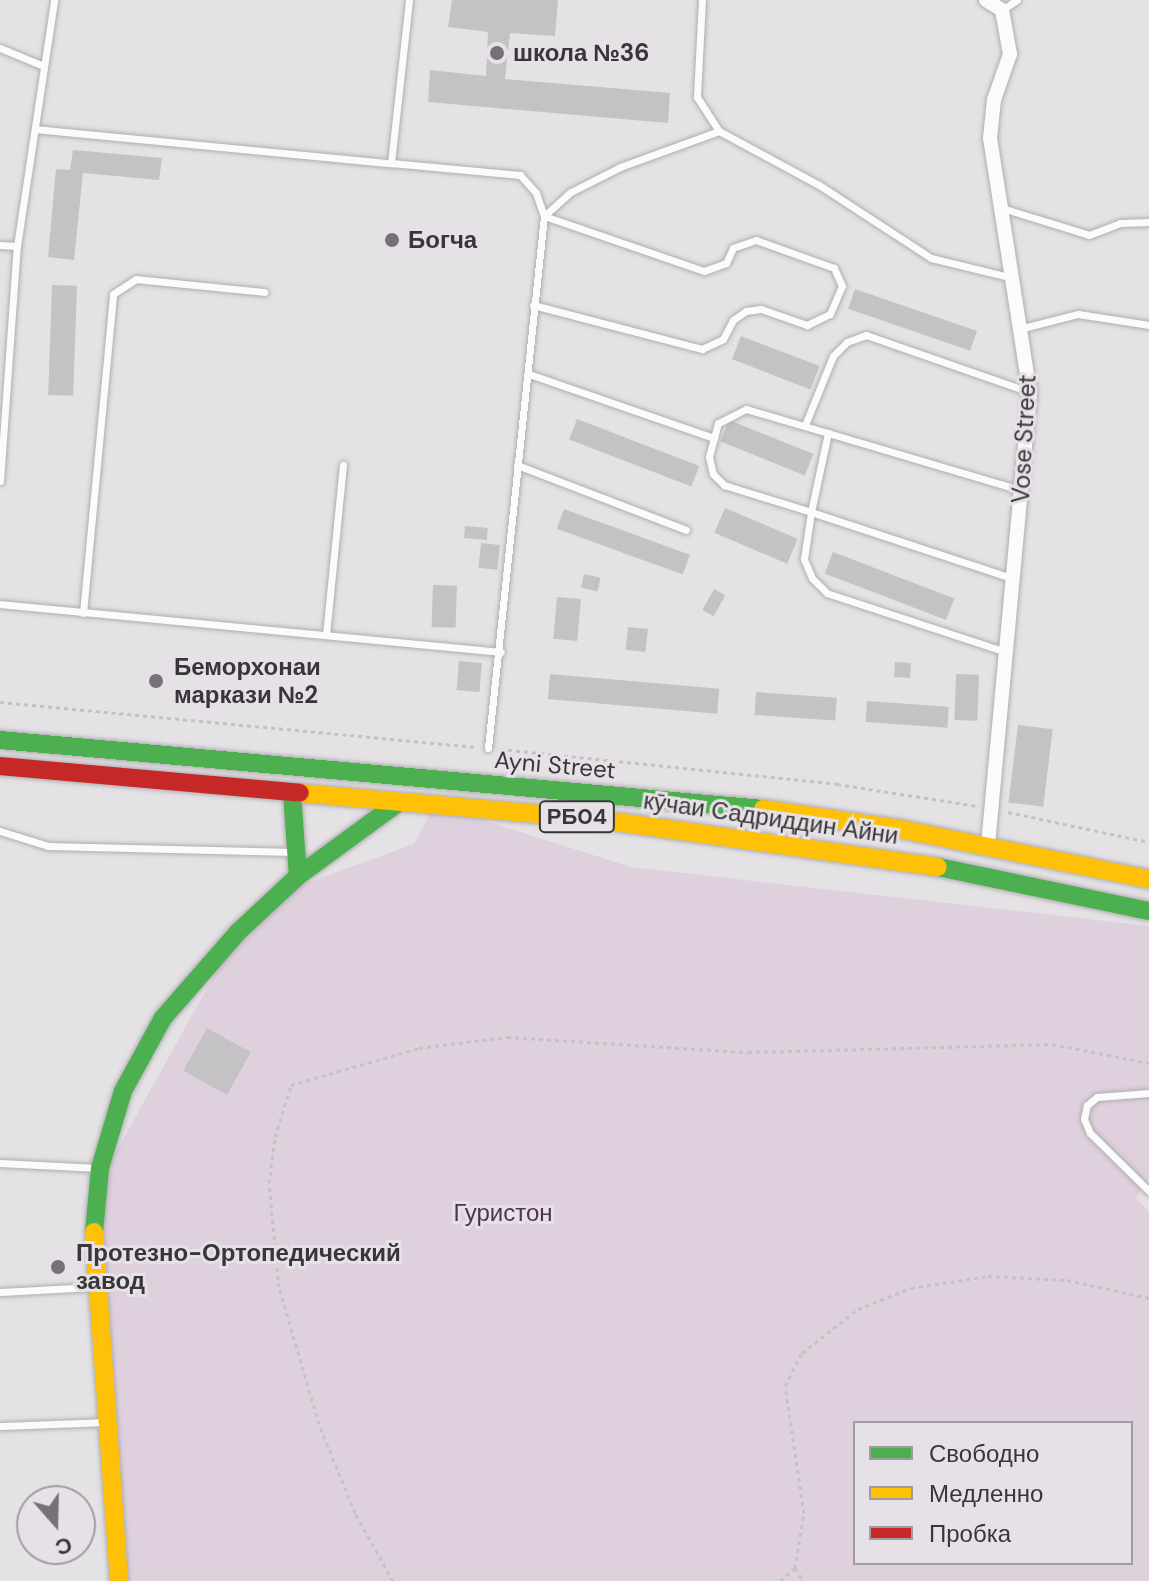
<!DOCTYPE html>
<html>
<head>
<meta charset="utf-8">
<style>
	body { margin:0 }
	#map { position:relative; width:1149px; height:1581px; overflow:hidden; background:#e5e2e5; font-family:"DM Sans",sans-serif }
	div>[style] { position:absolute }
	.green>* { inset:0; background:#dfd0de }
	.building>* { inset:0; background:#c4c2c4; transform-origin:0 0 }
	.path>* { height:3px; margin-top:-1.5px; transform-origin:0; background:repeating-linear-gradient(90deg,#c3c3c3 0 4px,transparent 0 8px) }
	.roads { filter:drop-shadow(0 0 2px #b0aeb0) drop-shadow(0 0 2px #b0aeb0) }
	.lane>* { height:7px; margin:-3.5px; padding:0 3.5px; transform-origin:3.5px; border-radius:3.5px; background:#fbfbfb }
	.street>* { height:14px; margin:-7px; padding:0 7px; transform-origin:7px; border-radius:7px; background:#fbfbfb }
	.fast>* { height:18px; margin:-9px; padding:0 9px; transform-origin:9px; border-radius:9px; background:#4caf50 }
	.slow>* { height:18px; margin:-9px; padding:0 9px; transform-origin:9px; border-radius:9px; background:#ffc107 }
	.jam>* { height:18px; margin:-9px; padding:0 9px; transform-origin:9px; border-radius:9px; background:#c62828 }
	.dots>* { width:22px; height:22px; translate:-50% -50%; box-sizing:border-box; border:4px solid #e6e1e6; border-radius:50% }
	span { translate:-50% -50%; white-space:nowrap; text-align:center; line-height:1.15; -webkit-text-stroke:6px #e6e1e6; paint-order:stroke }
	.shield-label span { padding:2px 6px; background:#e6e1e6; border:2px solid; border-radius:6px; -webkit-text-stroke-width:0 }
	.shield-label { font-size:22px; color:#383638; font-weight:700 }
	.poi-label { font-size:24px; color:#383638; font-weight:700 }
	.left { translate:0 -50%; text-align:left }
	.street-label { font-size:24px; color:#383638 }
	.park-label { font-size:24px; color:#533152 }
	.legend { position:absolute; left:853px; top:1421px; width:280px; height:144px; box-sizing:border-box; background:#e6e1e6; border:2px solid #a09da0; margin:0; padding:10px 14px; list-style:none; font-size:24px; color:#383638 }
	.legend li { display:flex; align-items:center; gap:16px; height:40px }
	.legend b { width:40px; border:2px solid #a09da0 }
	.north { position:absolute; left:16px; top:1485px; width:80px; height:80px; box-sizing:border-box; background:#e6e1e6; border:2px solid #a09da0; border-radius:50%; rotate:160deg; font-size:22px; font-weight:700; line-height:32px; text-align:center; color:#383638 }
	.north::after { content:''; display:block; margin:auto; width:28px; height:36px; background:#757275; clip-path:polygon(50% 0,100% 100%,50% 72%,0 100%) }
</style>
</head>
<body>
<div id="map">
	<div class="green">
		<i style="clip-path:polygon(evenodd,435px 805px,631px 867px,1149px 926px,1149px 1178px,1136px 1198px,1149px 1212px,1149px 1581px,123px 1581px,87px 1204px,255px 902px,414px 844px,435px 805px,855px 1423px,1131px 1423px,1131px 1563px,855px 1563px,855px 1423px)"></i>
	</div>
	<div class="building">
		<i style="clip-path:polygon(452px 0,558px 0,555px 36px,510px 33px,505px 79px,670px 93px,668px 123px,428px 102px,430px 70px,486px 76px,488px 32px,448px 27px)"></i>
		<i style="clip-path:polygon(73px 150px,162px 158px,159px 180px,83px 173px,74px 260px,48px 257px,56px 169px,70px 170px)"></i>
		<i style="left:52px;top:285px;width:25px;height:110px;rotate:2deg"></i>
		<i style="left:855px;top:289px;width:129px;height:21px;rotate:19deg"></i>
		<i style="left:741px;top:336px;width:84px;height:25px;rotate:21deg"></i>
		<i style="left:577px;top:419px;width:131px;height:22px;rotate:21deg"></i>
		<i style="left:729px;top:420px;width:91px;height:23px;rotate:22deg"></i>
		<i style="left:725px;top:508px;width:79px;height:27px;rotate:23deg"></i>
		<i style="left:564px;top:509px;width:134px;height:21px;rotate:20deg"></i>
		<i style="left:465px;top:526px;width:23px;height:12px;rotate:5deg"></i>
		<i style="left:481px;top:543px;width:19px;height:25px;rotate:6deg"></i>
		<i style="left:833px;top:552px;width:130px;height:23px;rotate:21deg"></i>
		<i style="left:584px;top:574px;width:17px;height:14px;rotate:13deg"></i>
		<i style="left:433px;top:585px;width:24px;height:42px;rotate:2deg"></i>
		<i style="left:714px;top:589px;width:13px;height:24px;rotate:29deg"></i>
		<i style="left:557px;top:597px;width:24px;height:42px;rotate:5deg"></i>
		<i style="left:628px;top:627px;width:20px;height:23px;rotate:6deg"></i>
		<i style="left:459px;top:661px;width:23px;height:29px;rotate:5deg"></i>
		<i style="left:895px;top:662px;width:16px;height:15px;rotate:4deg"></i>
		<i style="left:550px;top:674px;width:170px;height:25px;rotate:5deg"></i>
		<i style="left:956px;top:674px;width:23px;height:46px;rotate:2deg"></i>
		<i style="left:756px;top:692px;width:81px;height:23px;rotate:4deg"></i>
		<i style="left:867px;top:701px;width:82px;height:21px;rotate:4deg"></i>
		<i style="left:1018px;top:725px;width:35px;height:78px;rotate:7deg"></i>
		<i style="left:207px;top:1028px;width:50px;height:49px;rotate:29deg"></i>
	</div>
	<div class="path">
		<i style="left:0;top:702px;width:478px;rotate:5.4deg"></i>
		<i style="left:500px;top:749px;width:339px;rotate:5.9deg"></i>
		<i style="left:837px;top:784px;width:142px;rotate:8.9deg"></i>
		<i style="left:1008px;top:812px;width:144px;rotate:12deg"></i>
		<i style="left:795px;top:1568px;width:15px;rotate:58deg"></i>
		<i style="left:393px;top:1581px;width:78px;rotate:-119.2deg"></i>
		<i style="left:355px;top:1513px;width:96px;rotate:-112deg"></i>
		<i style="left:319px;top:1424px;width:143px;rotate:-106.3deg"></i>
		<i style="left:279px;top:1287px;width:104px;rotate:-95.5deg"></i>
		<i style="left:269px;top:1183px;width:46px;rotate:-82.6deg"></i>
		<i style="left:275px;top:1137px;width:54px;rotate:-72.9deg"></i>
		<i style="left:291px;top:1085px;width:133px;rotate:-16.1deg"></i>
		<i style="left:419px;top:1048px;width:89px;rotate:-7.1deg"></i>
		<i style="left:507px;top:1037px;width:241px;rotate:3.6deg"></i>
		<i style="left:748px;top:1052px;width:304px;rotate:-1.5deg"></i>
		<i style="left:1052px;top:1044px;width:99px;rotate:11.1deg"></i>
		<i style="left:780px;top:1581px;width:20px;rotate:-41deg"></i>
		<i style="left:795px;top:1568px;width:56px;rotate:-80.7deg"></i>
		<i style="left:804px;top:1513px;width:128px;rotate:-98.5deg"></i>
		<i style="left:785px;top:1386px;width:37px;rotate:-63deg"></i>
		<i style="left:802px;top:1353px;width:71px;rotate:-38.2deg"></i>
		<i style="left:858px;top:1309px;width:57px;rotate:-21.6deg"></i>
		<i style="left:911px;top:1288px;width:78px;rotate:-8.9deg"></i>
		<i style="left:988px;top:1276px;width:79px;rotate:2.9deg"></i>
		<i style="left:1067px;top:1280px;width:84px;rotate:12.4deg"></i>
	</div>
	<div class="roads">
		<div class="lane">
			<i style="left:409px;top:0;width:164px;rotate:96.3deg"></i>
			<i style="left:391px;top:163px;width:130px;rotate:5.3deg"></i>
			<i style="left:520px;top:175px;width:24px;rotate:48deg"></i>
			<i style="left:536px;top:193px;width:24px;rotate:71deg"></i>
			<i style="left:544px;top:216px;width:535px;rotate:96.01deg"></i>
			<i style="left:702px;top:0;width:97px;rotate:93deg"></i>
			<i style="left:697px;top:97px;width:40px;rotate:57.1deg"></i>
			<i style="left:719px;top:131px;width:114px;rotate:28.4deg"></i>
			<i style="left:819px;top:185px;width:134px;rotate:33.1deg"></i>
			<i style="left:931px;top:258px;width:84px;rotate:13.7deg"></i>
			<i style="left:1002px;top:10px;width:18px;rotate:-34deg"></i>
			<i style="left:0;top:48px;width:44px;rotate:22.5deg"></i>
			<i style="left:35px;top:129px;width:358px;rotate:5.5deg"></i>
			<i style="left:1002px;top:208px;width:91px;rotate:17.2deg"></i>
			<i style="left:1089px;top:235px;width:33px;rotate:-21deg"></i>
			<i style="left:1120px;top:223px;width:29px;rotate:-2deg"></i>
			<i style="left:0;top:245px;width:17px;rotate:3deg"></i>
			<i style="left:533px;top:305px;width:175px;rotate:14.6deg"></i>
			<i style="left:702px;top:349px;width:23px;rotate:-25deg"></i>
			<i style="left:723px;top:339px;width:21px;rotate:-62deg"></i>
			<i style="left:733px;top:320px;width:16px;rotate:-35deg"></i>
			<i style="left:746px;top:311px;width:15px;rotate:-8deg"></i>
			<i style="left:761px;top:309px;width:49px;rotate:19.2deg"></i>
			<i style="left:807px;top:325px;width:25px;rotate:-26deg"></i>
			<i style="left:830px;top:314px;width:30px;rotate:-67deg"></i>
			<i style="left:842px;top:286px;width:20px;rotate:-114deg"></i>
			<i style="left:834px;top:268px;width:83px;rotate:-160.3deg"></i>
			<i style="left:756px;top:240px;width:24px;rotate:161deg"></i>
			<i style="left:733px;top:248px;width:17px;rotate:115deg"></i>
			<i style="left:726px;top:263px;width:23px;rotate:160deg"></i>
			<i style="left:704px;top:271px;width:169px;rotate:-161deg"></i>
			<i style="left:544px;top:216px;width:36px;rotate:-42deg"></i>
			<i style="left:571px;top:192px;width:55px;rotate:-27deg"></i>
			<i style="left:620px;top:167px;width:105px;rotate:-20deg"></i>
			<i style="left:1023px;top:328px;width:57px;rotate:-14.3deg"></i>
			<i style="left:1078px;top:314px;width:72px;rotate:8.8deg"></i>
			<i style="left:529px;top:374px;width:196px;rotate:19.1deg"></i>
			<i style="left:805px;top:425px;width:74px;rotate:-67.9deg"></i>
			<i style="left:833px;top:356px;width:20px;rotate:-45deg"></i>
			<i style="left:847px;top:342px;width:20px;rotate:-20deg"></i>
			<i style="left:866px;top:335px;width:174px;rotate:19.2deg"></i>
			<i style="left:828px;top:433px;width:201px;rotate:16.5deg"></i>
			<i style="left:517px;top:465px;width:181px;rotate:21deg"></i>
			<i style="left:0;top:481px;width:236px;rotate:-85.9deg"></i>
			<i style="left:17px;top:246px;width:249px;rotate:-81.4deg"></i>
			<i style="left:0;top:604px;width:503px;rotate:5.47deg"></i>
			<i style="left:83px;top:613px;width:320px;rotate:-84.6deg"></i>
			<i style="left:113px;top:294px;width:27px;rotate:-33deg"></i>
			<i style="left:136px;top:279px;width:129px;rotate:5.8deg"></i>
			<i style="left:326px;top:635px;width:171px;rotate:-84.3deg"></i>
			<i style="left:1006px;top:652px;width:188px;rotate:-161.8deg"></i>
			<i style="left:827px;top:593px;width:21px;rotate:-135deg"></i>
			<i style="left:812px;top:578px;width:21px;rotate:-113deg"></i>
			<i style="left:804px;top:559px;width:48px;rotate:-81.5deg"></i>
			<i style="left:811px;top:512px;width:81px;rotate:-77.9deg"></i>
			<i style="left:828px;top:433px;width:85px;rotate:-163.7deg"></i>
			<i style="left:746px;top:409px;width:31px;rotate:153deg"></i>
			<i style="left:718px;top:423px;width:35px;rotate:105deg"></i>
			<i style="left:709px;top:457px;width:17px;rotate:77deg"></i>
			<i style="left:713px;top:474px;width:16px;rotate:45deg"></i>
			<i style="left:724px;top:485px;width:91px;rotate:17.2deg"></i>
			<i style="left:811px;top:512px;width:212px;rotate:18.2deg"></i>
			<i style="left:0;top:831px;width:50px;rotate:17.4deg"></i>
			<i style="left:48px;top:846px;width:246px;rotate:1.4deg"></i>
			<i style="left:1149px;top:1093px;width:52px;rotate:175.6deg"></i>
			<i style="left:1097px;top:1097px;width:13px;rotate:141deg"></i>
			<i style="left:1087px;top:1105px;width:14px;rotate:102deg"></i>
			<i style="left:1084px;top:1119px;width:15px;rotate:67deg"></i>
			<i style="left:1090px;top:1133px;width:83px;rotate:44.5deg"></i>
			<i style="left:0;top:1163px;width:98px;rotate:2.9deg"></i>
			<i style="left:0;top:1292px;width:93px;rotate:-3.1deg"></i>
			<i style="left:0;top:1426px;width:103px;rotate:-2.2deg"></i>
		</div>
		<div class="street">
			<i style="left:986px;top:0;width:19px;rotate:32deg"></i>
			<i style="left:1002px;top:10px;width:45px;rotate:79.7deg"></i>
			<i style="left:1010px;top:54px;width:49px;rotate:109.2deg"></i>
			<i style="left:994px;top:100px;width:38px;rotate:96deg"></i>
			<i style="left:990px;top:138px;width:257px;rotate:81.1deg"></i>
			<i style="left:1030px;top:392px;width:455px;rotate:95.3deg"></i>
		</div>
		<div class="fast">
			<i style="left:0;top:740px;width:766px;rotate:5.17deg"></i>
			<i style="left:292px;top:793px;width:83px;rotate:85.9deg"></i>
			<i style="left:938px;top:867px;width:216px;rotate:11.8deg"></i>
			<i style="left:94px;top:1232px;width:64px;rotate:-84.6deg"></i>
			<i style="left:100px;top:1168px;width:80px;rotate:-73.4deg"></i>
			<i style="left:123px;top:1091px;width:83px;rotate:-61.3deg"></i>
			<i style="left:163px;top:1018px;width:114px;rotate:-48.9deg"></i>
			<i style="left:238px;top:932px;width:82px;rotate:-43deg"></i>
			<i style="left:298px;top:876px;width:125px;rotate:-36.2deg"></i>
		</div>
		<div class="slow">
			<i style="left:300px;top:793px;width:297px;rotate:5deg"></i>
			<i style="left:596px;top:819px;width:345px;rotate:8deg"></i>
			<i style="left:763px;top:809px;width:138px;rotate:8.3deg"></i>
			<i style="left:900px;top:829px;width:254px;rotate:11.4deg"></i>
			<i style="left:94px;top:1232px;width:350px;rotate:85.9deg"></i>
		</div>
		<div class="jam">
			<i style="left:0;top:766px;width:301px;rotate:5.1deg"></i>
		</div>
	</div>
	<div class="dots">
		<i style="left:497px;top:53px;background:#757275"></i>
		<i style="left:392px;top:240px;background:#757275"></i>
		<i style="left:156px;top:681px;background:#757275"></i>
		<i style="left:58px;top:1267px;background:#757275"></i>
	</div>
	<div class="shield-label">
		<span style="left:577px;top:817px">РБ04</span>
	</div>
	<div class="poi-label">
		<span class="left" style="left:513px;top:53px">школа №36</span>
		<span class="left" style="left:408px;top:240px">Богча</span>
		<span class="left" style="left:174px;top:681px">Беморхонаи<br>маркази №2</span>
		<span class="left" style="left:76px;top:1267px">Протезно-Ортопедический<br>завод</span>
	</div>
	<div class="street-label">
		<span style="left:1024px;top:439px;rotate:-87deg">Vose Street</span>
		<span style="left:555px;top:765px;rotate:5deg">Ayni Street</span>
		<span style="left:771px;top:818px;rotate:8deg">кӯчаи Садриддин Айни</span>
	</div>
	<div class="park-label">
		<span style="left:503px;top:1213px">Гуристон</span>
	</div>
	<ul class="legend">
	<li><b style="height:10px;background:#4caf50"></b>Свободно</li>
	<li><b style="height:10px;background:#ffc107"></b>Медленно</li>
	<li><b style="height:10px;background:#c62828"></b>Пробка</li>
	</ul>
	<div class="north">С</div>
</div>
</body>
</html>
